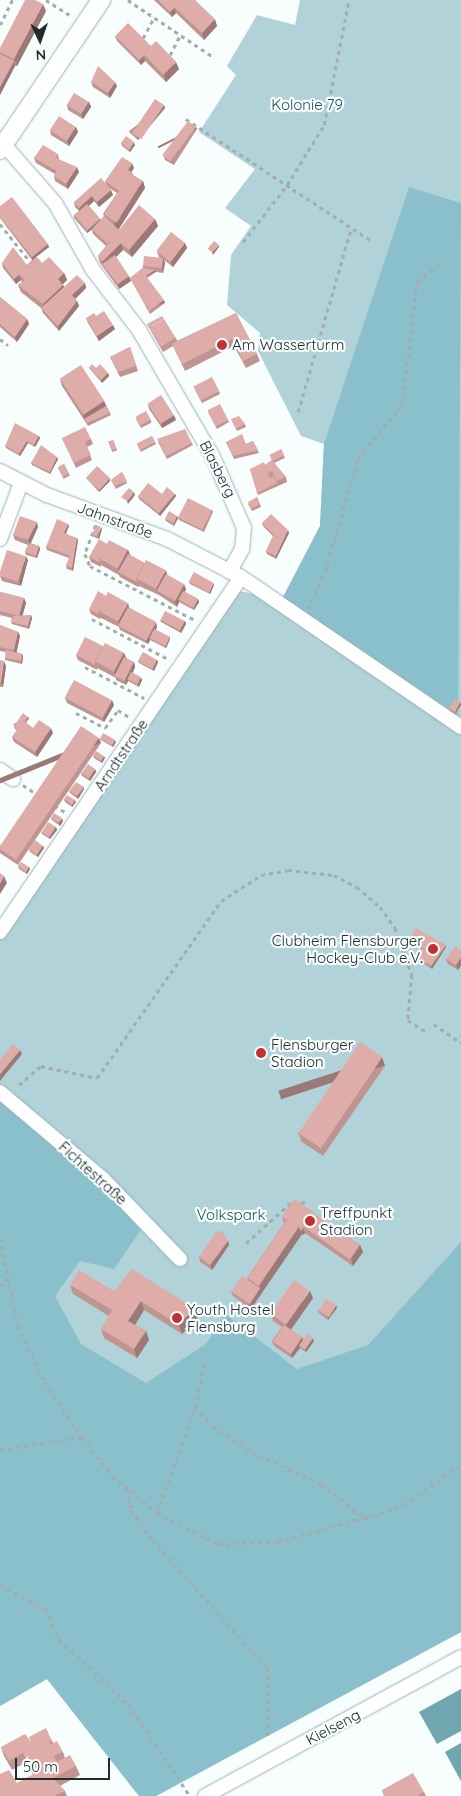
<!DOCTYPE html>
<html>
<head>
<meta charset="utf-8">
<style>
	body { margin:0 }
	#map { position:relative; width:461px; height:1796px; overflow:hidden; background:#f8fdfd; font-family:Quicksand,sans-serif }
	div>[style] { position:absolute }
	.green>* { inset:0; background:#b1d2d8 }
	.forest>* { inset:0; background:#8ac0cb }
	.water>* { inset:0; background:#70a6b0 }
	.path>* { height:2.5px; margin-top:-1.25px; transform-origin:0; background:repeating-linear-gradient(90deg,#a5acac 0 4px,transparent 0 8px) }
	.roads { filter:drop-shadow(0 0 1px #9bb2b6) drop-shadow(0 0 1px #9bb2b6) }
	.minor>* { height:14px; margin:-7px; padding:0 7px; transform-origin:7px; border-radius:7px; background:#fff }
	.major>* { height:18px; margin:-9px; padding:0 9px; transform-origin:9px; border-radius:9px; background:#fff }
	.wall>* { inset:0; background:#bf9591; transform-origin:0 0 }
	.shaded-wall>* { inset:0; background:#9b7976; transform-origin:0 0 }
	.building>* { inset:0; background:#deada9; transform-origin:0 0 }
	.dots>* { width:14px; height:14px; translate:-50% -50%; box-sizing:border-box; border:2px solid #f8fdfd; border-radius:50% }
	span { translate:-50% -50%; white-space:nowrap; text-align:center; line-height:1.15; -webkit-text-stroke:4.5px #f8fdfd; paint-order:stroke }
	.park-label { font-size:15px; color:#204f57 }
	.poi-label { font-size:15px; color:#222c2d }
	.left { translate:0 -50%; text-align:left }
	.right { translate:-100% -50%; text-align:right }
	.street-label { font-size:15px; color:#222c2d }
	.north { position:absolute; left:15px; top:15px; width:50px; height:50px; -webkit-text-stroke:4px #f8fdfd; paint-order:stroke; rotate:177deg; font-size:14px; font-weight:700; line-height:20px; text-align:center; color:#222c2d }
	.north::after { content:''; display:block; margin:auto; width:18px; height:22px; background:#222c2d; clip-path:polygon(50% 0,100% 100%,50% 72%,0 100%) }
	.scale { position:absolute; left:15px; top:1758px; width:95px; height:22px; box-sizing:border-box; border:2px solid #222c2d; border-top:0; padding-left:6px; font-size:15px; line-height:18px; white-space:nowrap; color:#222c2d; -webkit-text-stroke:4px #f8fdfd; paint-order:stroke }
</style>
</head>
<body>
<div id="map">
	<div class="green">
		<i style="clip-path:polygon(300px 0,461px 0,461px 1632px,156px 1796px,139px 1796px,47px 1679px,0 1706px,0 931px,234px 590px,282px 599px,320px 526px,324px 444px,301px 436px,258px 351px,260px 333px,227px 305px,231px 255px,251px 226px,225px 208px,255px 169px,199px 132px,236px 75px,227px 66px,257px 15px,295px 25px)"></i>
	</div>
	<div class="forest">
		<i style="clip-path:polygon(409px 187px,461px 203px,458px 720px,282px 599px,320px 526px,324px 444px)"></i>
		<i style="clip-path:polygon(0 1097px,84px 1169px,141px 1230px,114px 1269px,80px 1261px,55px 1296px,81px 1344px,146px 1383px,206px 1344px,225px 1314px,297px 1369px,368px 1345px,461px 1242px,461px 1632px,156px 1796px,139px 1796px,47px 1679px,0 1706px)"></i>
	</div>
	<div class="water">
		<i style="clip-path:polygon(461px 1689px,461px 1731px,437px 1744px,419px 1712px)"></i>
		<i style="clip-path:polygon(461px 1743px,461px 1781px,445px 1752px)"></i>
	</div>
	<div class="path">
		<i style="left:46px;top:0;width:32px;rotate:32deg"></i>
		<i style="left:128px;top:0;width:101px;rotate:33.7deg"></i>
		<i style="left:0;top:25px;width:28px;rotate:-64deg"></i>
		<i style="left:143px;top:38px;width:24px;rotate:-62deg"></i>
		<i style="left:170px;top:55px;width:22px;rotate:-63deg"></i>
		<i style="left:186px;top:119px;width:220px;rotate:33.3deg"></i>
		<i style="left:0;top:224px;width:45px;rotate:51.3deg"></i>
		<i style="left:243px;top:242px;width:72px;rotate:-52.3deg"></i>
		<i style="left:287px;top:185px;width:70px;rotate:-58.3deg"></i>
		<i style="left:324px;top:125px;width:127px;rotate:-78.7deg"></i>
		<i style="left:0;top:339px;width:10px;rotate:37deg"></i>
		<i style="left:298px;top:412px;width:191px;rotate:-73.9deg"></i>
		<i style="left:96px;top:525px;width:31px;rotate:111deg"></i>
		<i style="left:85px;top:554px;width:13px;rotate:67deg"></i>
		<i style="left:90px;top:566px;width:120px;rotate:27.2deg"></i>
		<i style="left:308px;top:609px;width:42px;rotate:-65.9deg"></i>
		<i style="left:325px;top:571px;width:118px;rotate:-73.7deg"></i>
		<i style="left:358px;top:458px;width:69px;rotate:-50.3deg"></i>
		<i style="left:402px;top:405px;width:125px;rotate:-83.1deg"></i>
		<i style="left:417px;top:281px;width:33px;rotate:-38deg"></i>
		<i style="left:92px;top:619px;width:88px;rotate:27.7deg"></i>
		<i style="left:85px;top:667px;width:67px;rotate:27.7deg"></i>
		<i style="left:76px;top:713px;width:33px;rotate:27deg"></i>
		<i style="left:105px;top:728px;width:22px;rotate:-54deg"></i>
		<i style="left:118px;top:710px;width:15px;rotate:32deg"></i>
		<i style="left:23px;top:785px;width:17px;rotate:33deg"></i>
		<i style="left:54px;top:806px;width:15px;rotate:28deg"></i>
		<i style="left:434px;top:1024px;width:33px;rotate:35deg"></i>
		<i style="left:19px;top:1085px;width:29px;rotate:-41deg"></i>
		<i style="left:41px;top:1066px;width:57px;rotate:12.1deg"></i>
		<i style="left:97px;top:1078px;width:216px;rotate:-55deg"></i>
		<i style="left:221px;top:901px;width:48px;rotate:-33deg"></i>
		<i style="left:261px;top:875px;width:27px;rotate:-10deg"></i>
		<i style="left:288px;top:870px;width:46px;rotate:6.2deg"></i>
		<i style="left:334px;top:875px;width:26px;rotate:28deg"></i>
		<i style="left:357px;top:887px;width:30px;rotate:41deg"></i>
		<i style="left:380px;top:907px;width:26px;rotate:54deg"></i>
		<i style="left:395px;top:928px;width:50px;rotate:70.1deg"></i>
		<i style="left:412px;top:975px;width:45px;rotate:95.1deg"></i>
		<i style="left:408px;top:1020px;width:24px;rotate:33deg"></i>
		<i style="left:0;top:1238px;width:90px;rotate:78.4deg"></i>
		<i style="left:18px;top:1326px;width:62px;rotate:64.3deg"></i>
		<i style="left:45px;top:1382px;width:66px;rotate:56.1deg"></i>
		<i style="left:82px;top:1437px;width:49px;rotate:52.4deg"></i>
		<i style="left:112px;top:1476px;width:58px;rotate:39.4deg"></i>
		<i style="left:157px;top:1513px;width:68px;rotate:26.9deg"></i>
		<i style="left:218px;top:1544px;width:59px;rotate:-1.9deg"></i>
		<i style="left:277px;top:1542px;width:91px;rotate:-15.3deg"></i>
		<i style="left:365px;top:1518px;width:41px;rotate:-18.4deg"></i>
		<i style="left:404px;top:1505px;width:70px;rotate:-35.7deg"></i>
		<i style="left:246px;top:1243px;width:63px;rotate:-41.8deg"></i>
		<i style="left:293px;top:1201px;width:14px;rotate:8deg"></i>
		<i style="left:0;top:1285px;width:10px;rotate:-11deg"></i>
		<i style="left:195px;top:1407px;width:26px;rotate:47deg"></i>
		<i style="left:213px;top:1426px;width:47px;rotate:33.7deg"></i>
		<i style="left:252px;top:1452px;width:76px;rotate:24.9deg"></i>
		<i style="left:321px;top:1484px;width:56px;rotate:37.7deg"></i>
		<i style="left:0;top:1450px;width:83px;rotate:-9deg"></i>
		<i style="left:128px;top:1489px;width:21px;rotate:82deg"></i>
		<i style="left:131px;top:1510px;width:37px;rotate:54deg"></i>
		<i style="left:153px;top:1540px;width:172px;rotate:48.1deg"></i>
		<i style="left:268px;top:1668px;width:68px;rotate:90deg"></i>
		<i style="left:157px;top:1513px;width:113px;rotate:-70.3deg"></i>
		<i style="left:195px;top:1407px;width:46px;rotate:-77.5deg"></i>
		<i style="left:353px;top:1522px;width:11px;rotate:-80deg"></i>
		<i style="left:0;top:1585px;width:52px;rotate:27.6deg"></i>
		<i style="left:46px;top:1609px;width:34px;rotate:67deg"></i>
		<i style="left:59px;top:1640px;width:94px;rotate:42.8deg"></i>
		<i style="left:128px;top:1704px;width:111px;rotate:56deg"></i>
	</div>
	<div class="roads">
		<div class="minor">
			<i style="left:0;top:140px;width:84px;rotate:48.9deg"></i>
			<i style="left:55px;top:203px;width:77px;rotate:60.4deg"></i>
			<i style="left:93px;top:270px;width:76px;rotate:52.5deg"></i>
			<i style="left:139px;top:330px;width:147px;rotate:59.8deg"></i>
			<i style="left:213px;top:457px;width:77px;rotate:66.4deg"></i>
			<i style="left:244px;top:528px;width:21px;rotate:95deg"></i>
			<i style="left:242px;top:549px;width:26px;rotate:119deg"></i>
			<i style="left:0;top:471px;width:53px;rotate:27.1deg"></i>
			<i style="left:47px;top:495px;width:128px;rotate:20.1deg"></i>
			<i style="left:167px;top:539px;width:83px;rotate:27.2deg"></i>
			<i style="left:241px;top:577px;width:266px;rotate:34.3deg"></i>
			<i style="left:0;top:539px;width:60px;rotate:-69.4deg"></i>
			<i style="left:0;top:770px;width:16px;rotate:35deg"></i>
			<i style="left:0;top:932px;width:429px;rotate:-55.8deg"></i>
			<i style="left:0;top:1092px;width:135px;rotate:40.2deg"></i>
			<i style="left:103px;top:1179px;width:111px;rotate:46.1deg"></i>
			<i style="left:205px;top:1796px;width:291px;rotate:-28.5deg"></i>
		</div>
		<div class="major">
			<i style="left:0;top:150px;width:181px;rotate:-56deg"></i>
		</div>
	</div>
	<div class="wall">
		<i style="clip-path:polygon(154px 0,195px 0,217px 26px,204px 40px,176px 13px,172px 17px)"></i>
		<i style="clip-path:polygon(46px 11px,17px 66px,15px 66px,0 95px,0 48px)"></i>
		<i style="clip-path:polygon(115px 36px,151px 46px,179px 69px,166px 82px,145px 61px,141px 65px,117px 41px)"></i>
		<i style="clip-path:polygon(91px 82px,117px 86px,110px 98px,93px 87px)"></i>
		<i style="clip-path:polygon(89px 102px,91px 107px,83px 119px,68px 110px,67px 105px)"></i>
		<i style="clip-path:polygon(164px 105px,165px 108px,138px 140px,130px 133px,129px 131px)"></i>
		<i style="clip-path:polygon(76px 127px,78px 132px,69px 146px,51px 135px,50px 130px)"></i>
		<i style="clip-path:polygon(196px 127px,197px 129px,174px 165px,165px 160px,164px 157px)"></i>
		<i style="clip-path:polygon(121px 143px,135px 145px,130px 152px,122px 146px)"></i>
		<i style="clip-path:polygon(58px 154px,59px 160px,79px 172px,68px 189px,55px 181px,54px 176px,55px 174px,36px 163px,34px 158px)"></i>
		<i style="clip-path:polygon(evenodd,134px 168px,131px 172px,134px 176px,143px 181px,145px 188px,118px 230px,119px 230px,155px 219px,158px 226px,132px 257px,123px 250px,116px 257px,131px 281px,119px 289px,100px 263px,98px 256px,106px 246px,93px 234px,92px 230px,87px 233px,74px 218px,74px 215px,79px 211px,75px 207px,74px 202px,106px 184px,105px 181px,134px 168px,109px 188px,117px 193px,103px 214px,104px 216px,101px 220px,89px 206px,94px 201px,99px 207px,113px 195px,109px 188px)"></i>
		<i style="clip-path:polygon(0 206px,49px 247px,35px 258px,42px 263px,64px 273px,67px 280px,63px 284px,64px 287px,85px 283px,86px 288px,75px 299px,77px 301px,79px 306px,59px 331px,43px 313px,41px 308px,21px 292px,18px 285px,22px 282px,21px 280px,16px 284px,3px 268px,2px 263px,27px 265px,32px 260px,0 218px)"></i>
		<i style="clip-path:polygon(185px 243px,187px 248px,173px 267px,164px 260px,165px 263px,163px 273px,156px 272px,147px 278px,165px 303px,150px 314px,130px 278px,143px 268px,143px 266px,160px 258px,159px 257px,157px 252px)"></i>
		<i style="clip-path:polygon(0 297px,27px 319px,29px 324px,17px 342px,0 327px)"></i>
		<i style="clip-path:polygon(236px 313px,257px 354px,260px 361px,246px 368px,234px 346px,185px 371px,173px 346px,163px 352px,147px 324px,176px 338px,177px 341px)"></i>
		<i style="clip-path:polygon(96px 316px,115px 329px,99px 341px,88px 323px,86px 318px)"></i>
		<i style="clip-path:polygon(130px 347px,138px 371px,120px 377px,110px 357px)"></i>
		<i style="clip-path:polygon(89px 367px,96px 368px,108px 373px,109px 376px,102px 383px,90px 369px)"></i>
		<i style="clip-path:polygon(60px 379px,104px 401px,111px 415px,88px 426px,62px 386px)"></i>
		<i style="clip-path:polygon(195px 389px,219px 391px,220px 394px,202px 403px)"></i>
		<i style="clip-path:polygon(148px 404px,176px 420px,162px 428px,149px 409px)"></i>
		<i style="clip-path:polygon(208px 412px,228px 420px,229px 422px,217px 429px)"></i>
		<i style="clip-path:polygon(136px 419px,151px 420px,151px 423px,141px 428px)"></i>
		<i style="clip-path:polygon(231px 419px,245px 424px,246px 427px,237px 431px)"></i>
		<i style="clip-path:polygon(39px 436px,40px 438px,35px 447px,28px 443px,20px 456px,6px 448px,5px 446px)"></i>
		<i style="left:152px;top:436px;width:9px;height:17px;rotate:63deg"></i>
		<i style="clip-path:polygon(62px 438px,91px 439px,93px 444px,87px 447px,92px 460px,76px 468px)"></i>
		<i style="left:113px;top:440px;width:11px;height:5px;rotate:68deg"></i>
		<i style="clip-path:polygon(253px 441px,259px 453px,234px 459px,226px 442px,246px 444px)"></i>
		<i style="clip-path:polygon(158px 442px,192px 443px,193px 445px,167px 459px)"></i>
		<i style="clip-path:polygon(281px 449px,285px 458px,274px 463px,286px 477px,287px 482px,258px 495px,250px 469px,265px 465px,272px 460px)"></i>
		<i style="clip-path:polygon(57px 457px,58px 459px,50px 474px,32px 465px,31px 463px)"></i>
		<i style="left:64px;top:464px;width:13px;height:7px;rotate:63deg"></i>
		<i style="clip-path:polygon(122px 472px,127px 483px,116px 489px,111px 480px)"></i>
		<i style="clip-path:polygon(86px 477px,110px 481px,99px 492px,87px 479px)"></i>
		<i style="clip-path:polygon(162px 494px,175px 494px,176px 496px,160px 516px,139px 499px,138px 496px)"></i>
		<i style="clip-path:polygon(257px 497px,261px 507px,252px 511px,248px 504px)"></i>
		<i style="clip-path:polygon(213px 512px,204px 532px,179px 520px,178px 518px)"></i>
		<i style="clip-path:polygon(177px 516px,178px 518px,174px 526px,166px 521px,165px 519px)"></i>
		<i style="clip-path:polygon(262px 523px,289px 533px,276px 559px,267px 554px,266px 551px,273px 536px,263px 526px)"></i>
		<i style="clip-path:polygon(69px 526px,66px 534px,78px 540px,73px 571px,67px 569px,66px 566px,69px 558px,47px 550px,46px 547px)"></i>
		<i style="clip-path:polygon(38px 527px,30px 543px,39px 546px,40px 549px,37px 558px,26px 555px,25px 552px,28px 545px,15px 540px,13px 535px)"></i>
		<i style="clip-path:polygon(102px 529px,99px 539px,94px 537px,93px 535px)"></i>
		<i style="clip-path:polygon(107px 544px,128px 550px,130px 555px,168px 576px,186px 589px,185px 592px,198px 599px,199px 602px,194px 610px,179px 602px,177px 607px,159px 595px,139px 586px,138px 587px,120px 577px,119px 575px,101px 565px,101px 567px,91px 562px,89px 557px)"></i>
		<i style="clip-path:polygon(28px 560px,21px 586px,2px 581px,0 576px)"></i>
		<i style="clip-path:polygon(189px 582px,214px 585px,210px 594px,190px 584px)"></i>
		<i style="clip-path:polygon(0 592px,24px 598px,26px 603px,22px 616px,31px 615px,32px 618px,29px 629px,12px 624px,11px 622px,12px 618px,0 615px)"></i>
		<i style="clip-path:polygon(130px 608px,157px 627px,156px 630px,170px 637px,170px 639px,166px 648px,150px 640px,148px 644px,120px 630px,119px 627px,101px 618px,100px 619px,91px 614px,89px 609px)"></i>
		<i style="clip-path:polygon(160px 620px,185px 621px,186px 624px,181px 633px,161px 622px)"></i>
		<i style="clip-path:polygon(0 625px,18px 632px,20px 636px,16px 652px,22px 654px,23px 656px,22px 664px,5px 660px,5px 658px,6px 652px,0 651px)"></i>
		<i style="clip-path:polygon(103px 646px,124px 653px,126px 658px,134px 662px,135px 667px,133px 673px,142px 680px,139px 687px,128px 681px,126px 685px,116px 680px,116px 678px,97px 668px,97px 670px,78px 660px,76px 655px)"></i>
		<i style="clip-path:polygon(0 660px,6px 666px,3px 687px,0 687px)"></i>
		<i style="clip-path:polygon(157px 660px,158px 662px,154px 671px,139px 663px,138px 661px)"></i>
		<i style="clip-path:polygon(65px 698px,114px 705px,104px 722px,67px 703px)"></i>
		<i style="clip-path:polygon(460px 702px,461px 705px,455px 714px,450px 711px,449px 708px)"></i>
		<i style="clip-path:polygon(28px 717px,29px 719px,26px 723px,33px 728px,53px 733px,37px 757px,14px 742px,12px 737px,17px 730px,15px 729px,14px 726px)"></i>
		<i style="clip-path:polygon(99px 738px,101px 743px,18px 865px,0 853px,0 846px)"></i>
		<i style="clip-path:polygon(100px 738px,116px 742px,113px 747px,101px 740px)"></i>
		<i style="clip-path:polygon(93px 755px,105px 758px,102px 763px,94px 758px)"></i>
		<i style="clip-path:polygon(95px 769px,96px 772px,90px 781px,82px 776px,81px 773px)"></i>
		<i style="clip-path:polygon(84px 789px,78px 799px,70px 793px,69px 791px)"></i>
		<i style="clip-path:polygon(64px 799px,76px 802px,72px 807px,65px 802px)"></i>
		<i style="clip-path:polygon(51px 818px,63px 821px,60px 826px,52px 820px)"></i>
		<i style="clip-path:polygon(56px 827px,57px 830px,50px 839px,42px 834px,41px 832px)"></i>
		<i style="clip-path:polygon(43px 846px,44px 848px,38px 857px,30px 852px,29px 849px)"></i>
		<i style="clip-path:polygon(18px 866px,29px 867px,30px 869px,27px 874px,19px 869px)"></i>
		<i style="clip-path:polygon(409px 939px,446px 945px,446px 947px,432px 969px,418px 960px,417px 957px,422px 949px,410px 941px)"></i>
		<i style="clip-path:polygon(461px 950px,461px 965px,458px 970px,448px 964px,446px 959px)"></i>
		<i style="clip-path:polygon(382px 1057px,385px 1066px,323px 1156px,302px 1142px,298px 1133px)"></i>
		<i style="clip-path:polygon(314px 1214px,360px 1245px,363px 1252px,353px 1266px,305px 1233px,303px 1235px,302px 1234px,251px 1309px,233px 1296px,231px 1291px,248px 1280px,247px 1278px,284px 1223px,282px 1217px)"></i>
		<i style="clip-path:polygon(228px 1241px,229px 1245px,212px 1270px,200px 1262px,199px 1257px)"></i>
		<i style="clip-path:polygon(70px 1285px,114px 1291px,194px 1308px,198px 1317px,182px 1334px,144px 1310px,135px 1325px,146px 1331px,149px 1340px,137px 1358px,104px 1338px,101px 1329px,109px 1316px,73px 1294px)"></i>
		<i style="clip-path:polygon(313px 1298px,291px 1330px,303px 1340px,314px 1341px,306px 1352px,300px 1348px,292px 1358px,274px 1346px,272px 1341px,282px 1327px,273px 1321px,271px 1314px)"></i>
		<i style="clip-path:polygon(336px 1305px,337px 1308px,328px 1320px,319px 1313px,318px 1310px)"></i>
		<i style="clip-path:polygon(29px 1737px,51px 1739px,53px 1743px,63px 1752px,65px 1758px,76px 1766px,80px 1775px,60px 1786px,65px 1791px,67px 1796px,0 1796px,17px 1783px,33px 1775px,27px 1762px,12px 1770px,4px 1756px,1px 1747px,32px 1743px)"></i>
		<i style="clip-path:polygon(382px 1790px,424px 1792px,426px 1796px,384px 1796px)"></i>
	</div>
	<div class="shaded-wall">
		<i style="clip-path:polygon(43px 4px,46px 11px,17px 66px,14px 59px)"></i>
		<i style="clip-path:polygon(174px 8px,176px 13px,172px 17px,170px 12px)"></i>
		<i style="clip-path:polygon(215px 19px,217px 26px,204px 40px,202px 33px)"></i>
		<i style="clip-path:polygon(144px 56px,145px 61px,141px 65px,139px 60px)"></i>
		<i style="clip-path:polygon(14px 61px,15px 66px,0 95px,0 87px)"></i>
		<i style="clip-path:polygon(176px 62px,179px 69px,166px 82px,164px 75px)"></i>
		<i style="clip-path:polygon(115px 82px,117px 86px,110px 98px,108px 93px)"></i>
		<i style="clip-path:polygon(89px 102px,91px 107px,83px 119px,81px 114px)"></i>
		<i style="clip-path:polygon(164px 105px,165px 108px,138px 140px,137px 138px)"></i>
		<i style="clip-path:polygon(76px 127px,78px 132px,69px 146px,67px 141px)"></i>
		<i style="left:196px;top:127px;width:2px;height:43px;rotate:63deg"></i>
		<i style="clip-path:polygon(134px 142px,135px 145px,130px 152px,129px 150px)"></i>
		<i style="clip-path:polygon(132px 163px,134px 168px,130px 174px,128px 170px)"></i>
		<i style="clip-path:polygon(77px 167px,79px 172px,68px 189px,66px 184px)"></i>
		<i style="clip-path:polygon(143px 181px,145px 188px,117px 232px,114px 224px)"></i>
		<i style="clip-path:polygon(111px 190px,113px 195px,99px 207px,97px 202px)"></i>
		<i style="clip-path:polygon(92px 196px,94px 201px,80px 213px,79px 208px)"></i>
		<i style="clip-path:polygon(100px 219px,101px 221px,87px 233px,87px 231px)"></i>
		<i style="clip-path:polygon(155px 219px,158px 226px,132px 257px,129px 250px)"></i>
		<i style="clip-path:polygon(121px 243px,123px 250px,105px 268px,102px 262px)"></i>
		<i style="clip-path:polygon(185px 243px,187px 248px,173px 267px,171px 262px)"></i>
		<i style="clip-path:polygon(48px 244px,49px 247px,32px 260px,32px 257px)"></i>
		<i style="clip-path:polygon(219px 245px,219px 247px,213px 255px,212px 252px)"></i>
		<i style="clip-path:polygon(163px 258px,165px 263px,163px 273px,162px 268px)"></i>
		<i style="left:155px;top:270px;width:2px;height:11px;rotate:63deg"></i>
		<i style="clip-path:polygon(64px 273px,67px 280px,61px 286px,58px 279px)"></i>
		<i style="clip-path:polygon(19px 275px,21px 280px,16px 284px,14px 279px)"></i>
		<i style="clip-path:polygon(129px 276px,131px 281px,119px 289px,118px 284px)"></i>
		<i style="clip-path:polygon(85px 283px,86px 288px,74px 300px,72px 295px)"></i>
		<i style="clip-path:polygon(63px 285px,66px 292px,45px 311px,43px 304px)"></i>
		<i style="left:164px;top:300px;width:3px;height:19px;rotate:72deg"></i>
		<i style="clip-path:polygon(77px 301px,79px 306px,59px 331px,58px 326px)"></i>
		<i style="clip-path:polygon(27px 319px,29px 324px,17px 342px,15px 337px)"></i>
		<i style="clip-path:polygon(113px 325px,115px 329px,99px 341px,97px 336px)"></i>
		<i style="clip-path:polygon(108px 373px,109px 376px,102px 383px,101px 380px)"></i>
		<i style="clip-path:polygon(104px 401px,107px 408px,84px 419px,85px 422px,83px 414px)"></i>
		<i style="clip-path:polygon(174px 415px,176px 420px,162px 428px,161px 424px)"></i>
		<i style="clip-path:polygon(39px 436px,40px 438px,35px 447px,34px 445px)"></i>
		<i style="clip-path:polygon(27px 441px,28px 443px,20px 456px,19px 454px)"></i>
		<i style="clip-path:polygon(57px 457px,58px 459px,50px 474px,50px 472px)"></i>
		<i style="clip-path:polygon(110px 478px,110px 481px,99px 492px,99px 489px)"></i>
		<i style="clip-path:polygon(134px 492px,135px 495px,128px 504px,127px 501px)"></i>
		<i style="clip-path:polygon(175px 494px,176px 496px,160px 516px,159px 513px)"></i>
		<i style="left:212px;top:510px;width:2px;height:22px;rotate:63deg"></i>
		<i style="clip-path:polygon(177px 516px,178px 518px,174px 526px,174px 523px)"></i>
		<i style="clip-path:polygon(37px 522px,38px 527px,30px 545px,28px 540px)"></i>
		<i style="clip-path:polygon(68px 524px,69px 526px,65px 535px,64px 533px)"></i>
		<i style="clip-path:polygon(101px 527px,102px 529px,99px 539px,98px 537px)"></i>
		<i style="clip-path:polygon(288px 530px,289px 533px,276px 559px,276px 556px)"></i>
		<i style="clip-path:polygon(77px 538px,78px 540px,73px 571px,72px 568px)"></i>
		<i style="clip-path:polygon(39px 546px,40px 549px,37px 558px,36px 556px)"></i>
		<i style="clip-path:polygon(128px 550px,131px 557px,120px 573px,118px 569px)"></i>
		<i style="clip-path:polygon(26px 556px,28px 560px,21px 586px,19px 581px)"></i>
		<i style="clip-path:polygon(166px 570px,168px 577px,157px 591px,158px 596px,156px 589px)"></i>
		<i style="clip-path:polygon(214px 583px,214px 585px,210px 594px,209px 592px)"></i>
		<i style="clip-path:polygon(184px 584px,186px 589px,180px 601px,178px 600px,179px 602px,177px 607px,175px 602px)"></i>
		<i style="clip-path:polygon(24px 598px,26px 603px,21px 621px,19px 616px)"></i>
		<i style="clip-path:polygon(198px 599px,199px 602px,194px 610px,194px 608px)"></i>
		<i style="clip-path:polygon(128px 603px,130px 610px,120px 626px,118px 621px)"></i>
		<i style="clip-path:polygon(31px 615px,32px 618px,29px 629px,28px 626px)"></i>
		<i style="clip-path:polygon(185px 621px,186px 624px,181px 633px,180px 630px)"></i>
		<i style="clip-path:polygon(156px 622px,157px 627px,151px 639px,149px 638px,150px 640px,148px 644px,146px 640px)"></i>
		<i style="clip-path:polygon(18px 632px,20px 636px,16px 655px,14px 650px)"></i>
		<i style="clip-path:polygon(170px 637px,170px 639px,166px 648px,165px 646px)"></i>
		<i style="clip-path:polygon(124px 653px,127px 660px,116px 676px,114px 672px)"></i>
		<i style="clip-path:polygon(22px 654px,23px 656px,22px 664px,21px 661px)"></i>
		<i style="clip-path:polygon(157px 660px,158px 662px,154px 671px,153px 669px)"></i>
		<i style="clip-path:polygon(4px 661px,6px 666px,3px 687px,1px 682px)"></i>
		<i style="clip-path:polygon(134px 662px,135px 667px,129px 680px,127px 679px,128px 681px,126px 685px,125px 680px)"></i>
		<i style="clip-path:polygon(141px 677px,142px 680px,139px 687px,138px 684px)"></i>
		<i style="clip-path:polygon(112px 700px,114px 705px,104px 722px,103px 718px)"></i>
		<i style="clip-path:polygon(460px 702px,461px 705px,455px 714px,455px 712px)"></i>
		<i style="left:28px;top:717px;width:2px;height:16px;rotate:63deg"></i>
		<i style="clip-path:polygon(51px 728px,53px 733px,37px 757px,35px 752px)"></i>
		<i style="left:99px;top:738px;width:5px;height:148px;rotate:68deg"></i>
		<i style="clip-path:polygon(115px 740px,116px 742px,113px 747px,112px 745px)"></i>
		<i style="clip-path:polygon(104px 756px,105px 758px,102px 763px,101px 761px)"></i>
		<i style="clip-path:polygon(95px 769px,96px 772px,90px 781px,89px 778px)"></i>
		<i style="clip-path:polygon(84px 787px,84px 789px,78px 799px,77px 796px)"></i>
		<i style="clip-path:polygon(75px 800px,76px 802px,72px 807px,72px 805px)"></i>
		<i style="clip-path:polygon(62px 818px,63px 821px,60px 826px,59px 823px)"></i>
		<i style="clip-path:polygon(56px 827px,57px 830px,50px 839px,49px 837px)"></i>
		<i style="clip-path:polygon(43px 846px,44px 848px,38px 857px,37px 855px)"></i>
		<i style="clip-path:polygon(29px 867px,30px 869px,27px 874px,26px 872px)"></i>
		<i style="clip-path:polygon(4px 876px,7px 883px,0 894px,0 883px)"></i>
		<i style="clip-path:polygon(446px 945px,446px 947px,432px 969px,431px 966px)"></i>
		<i style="clip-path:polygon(461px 958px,461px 965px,458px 970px,456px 965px)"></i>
		<i style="clip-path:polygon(20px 1050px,22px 1054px,0 1081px,0 1074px)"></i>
		<i style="left:382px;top:1057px;width:9px;height:109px;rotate:72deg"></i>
		<i style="clip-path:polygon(299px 1227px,302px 1234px,251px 1309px,249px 1304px,260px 1288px,259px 1286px)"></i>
		<i style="clip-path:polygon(303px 1228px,305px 1233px,303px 1235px,301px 1231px)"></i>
		<i style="clip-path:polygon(228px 1241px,229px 1245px,212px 1270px,210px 1265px)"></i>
		<i style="clip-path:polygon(360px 1245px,363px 1252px,353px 1266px,351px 1259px)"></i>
		<i style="clip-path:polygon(310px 1291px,313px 1298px,289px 1332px,286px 1325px)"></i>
		<i style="clip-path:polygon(141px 1301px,144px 1310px,132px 1330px,128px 1321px)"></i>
		<i style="clip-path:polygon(336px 1305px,337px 1308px,328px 1320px,328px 1317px)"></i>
		<i style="clip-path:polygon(194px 1308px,198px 1317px,182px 1334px,179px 1325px)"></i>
		<i style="clip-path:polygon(146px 1331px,149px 1340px,137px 1358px,134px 1349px)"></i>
		<i style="clip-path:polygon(302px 1337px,304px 1342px,299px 1345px,300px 1348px,292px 1358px,291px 1353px)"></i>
		<i style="clip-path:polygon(313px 1338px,314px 1341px,306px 1352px,305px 1350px)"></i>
	</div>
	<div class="building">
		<i style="clip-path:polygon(25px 0,35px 0,43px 4px,14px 59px,0 52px,0 48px)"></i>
		<i style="clip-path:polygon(158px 0,179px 0,173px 6px,174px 8px,170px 12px)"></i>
		<i style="clip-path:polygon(179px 0,195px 0,215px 19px,202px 33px,173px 6px)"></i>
		<i style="clip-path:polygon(128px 23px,151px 46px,143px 54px,144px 56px,139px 60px,115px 36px)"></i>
		<i style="left:156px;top:41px;width:29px;height:18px;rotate:46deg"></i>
		<i style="clip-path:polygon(0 54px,14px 61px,0 87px)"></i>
		<i style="clip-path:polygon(98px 66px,115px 82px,108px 93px,91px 82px)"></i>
		<i style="left:74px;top:93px;width:17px;height:14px;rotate:31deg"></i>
		<i style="left:155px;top:99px;width:11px;height:41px;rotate:34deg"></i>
		<i style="left:59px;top:116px;width:20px;height:17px;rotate:33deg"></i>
		<i style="left:188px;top:121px;width:10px;height:43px;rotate:37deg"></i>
		<i style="clip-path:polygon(126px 136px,134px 142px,129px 150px,121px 143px)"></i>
		<i style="clip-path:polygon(43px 145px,58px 154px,56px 158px,77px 167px,66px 184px,54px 176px,57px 171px,34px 158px)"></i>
		<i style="clip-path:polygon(122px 157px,132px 163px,128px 170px,133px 173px,132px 174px,130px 173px,119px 191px,105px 181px)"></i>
		<i style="left:130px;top:173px;width:15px;height:49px;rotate:32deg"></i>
		<i style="clip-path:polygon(101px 178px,111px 190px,97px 202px,92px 196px,79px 208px,74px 202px)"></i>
		<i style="clip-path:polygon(12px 197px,48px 244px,32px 257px,0 217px,0 206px)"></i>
		<i style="left:87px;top:204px;width:20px;height:17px;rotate:49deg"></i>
		<i style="clip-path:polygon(139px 205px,155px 219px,129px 250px,121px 243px,102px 262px,98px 256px)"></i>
		<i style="left:104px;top:216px;width:21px;height:18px;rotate:43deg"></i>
		<i style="left:171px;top:232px;width:18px;height:24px;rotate:38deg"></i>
		<i style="left:214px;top:241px;width:6px;height:10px;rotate:39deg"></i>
		<i style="clip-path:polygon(13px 247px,27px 265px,18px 273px,19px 275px,14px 279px,2px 263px)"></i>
		<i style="clip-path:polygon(115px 255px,129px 276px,118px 284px,102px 264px)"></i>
		<i style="left:144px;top:256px;width:19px;height:10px;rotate:6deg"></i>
		<i style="clip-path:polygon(37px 257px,42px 263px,49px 257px,64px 273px,58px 279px,63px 285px,43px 304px,18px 285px,25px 280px,18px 273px)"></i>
		<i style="clip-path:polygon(143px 268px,155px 270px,146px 276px,164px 300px,149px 311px,130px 278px)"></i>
		<i style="clip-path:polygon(77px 275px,85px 283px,72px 295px,77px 301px,58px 326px,41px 308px)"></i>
		<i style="clip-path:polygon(0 297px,27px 319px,15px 337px,0 324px)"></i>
		<i style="clip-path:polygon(104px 311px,113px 325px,97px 336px,86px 318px,94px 313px,96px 316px)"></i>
		<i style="clip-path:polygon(236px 313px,257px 354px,243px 361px,232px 339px,182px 364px,172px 344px)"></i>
		<i style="clip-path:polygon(162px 316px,164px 319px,149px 328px,150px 330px,147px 324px)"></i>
		<i style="left:164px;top:319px;width:22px;height:17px;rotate:58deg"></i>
		<i style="clip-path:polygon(130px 347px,136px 366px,118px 372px,110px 357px)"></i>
		<i style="clip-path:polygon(92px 364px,96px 368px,100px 364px,108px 373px,101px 380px,89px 367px)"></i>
		<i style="left:81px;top:365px;width:43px;height:25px;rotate:57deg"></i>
		<i style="left:212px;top:377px;width:16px;height:21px;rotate:63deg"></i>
		<i style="left:161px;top:395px;width:24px;height:16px;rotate:57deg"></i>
		<i style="left:220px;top:404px;width:18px;height:14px;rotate:63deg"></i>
		<i style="clip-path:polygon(106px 406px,110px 413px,87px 423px,84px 419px)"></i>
		<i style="left:146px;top:411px;width:10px;height:12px;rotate:61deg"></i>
		<i style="clip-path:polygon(239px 416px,245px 424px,236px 429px,231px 419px)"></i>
		<i style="clip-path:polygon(15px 423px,39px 436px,34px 445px,27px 441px,19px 454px,5px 446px)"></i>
		<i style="clip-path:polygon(85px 427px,91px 439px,85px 442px,91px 455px,74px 463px,62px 438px)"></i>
		<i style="clip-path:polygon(185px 429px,192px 443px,166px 456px,157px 439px)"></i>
		<i style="clip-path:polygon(242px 434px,246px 444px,253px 441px,258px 450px,233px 456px,226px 442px)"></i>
		<i style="left:152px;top:436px;width:7px;height:17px;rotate:63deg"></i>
		<i style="left:113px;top:440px;width:9px;height:5px;rotate:69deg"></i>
		<i style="clip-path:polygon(41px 445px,57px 457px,50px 472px,31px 463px)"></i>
		<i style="left:281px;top:449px;width:7px;height:13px;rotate:63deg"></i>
		<i style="clip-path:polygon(272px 460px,286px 477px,276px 481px,272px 471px,268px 473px,265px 465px)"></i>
		<i style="clip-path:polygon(264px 462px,270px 478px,273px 476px,277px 483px,257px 493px,250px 469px)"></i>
		<i style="left:64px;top:464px;width:11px;height:7px;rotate:63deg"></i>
		<i style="left:97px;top:466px;width:18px;height:16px;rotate:43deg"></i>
		<i style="clip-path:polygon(122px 472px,127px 481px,115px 486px,111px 480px)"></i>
		<i style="clip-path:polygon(148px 483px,162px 494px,167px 487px,175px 494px,159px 513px,138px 496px)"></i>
		<i style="clip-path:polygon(129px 488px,134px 492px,127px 501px,121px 497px)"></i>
		<i style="clip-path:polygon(257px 497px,260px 504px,251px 509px,248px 502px)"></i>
		<i style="left:188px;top:498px;width:27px;height:22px;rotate:27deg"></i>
		<i style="clip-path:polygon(169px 511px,177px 516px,174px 523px,165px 519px)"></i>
		<i style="clip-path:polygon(271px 514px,288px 530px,276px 556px,266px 551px,274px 535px,262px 523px)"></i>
		<i style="clip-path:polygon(20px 516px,37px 522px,28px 540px,13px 535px)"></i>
		<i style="clip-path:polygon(57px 519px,68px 524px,64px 533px,77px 538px,72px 568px,66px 566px,70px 556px,46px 547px)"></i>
		<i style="left:96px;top:525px;width:5px;height:10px;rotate:22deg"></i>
		<i style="clip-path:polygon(99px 539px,107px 544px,99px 559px,100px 561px,99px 562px,89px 557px)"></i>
		<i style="left:109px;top:540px;width:21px;height:21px;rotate:28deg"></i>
		<i style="clip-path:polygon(29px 543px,39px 546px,36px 556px,25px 552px)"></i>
		<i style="left:7px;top:550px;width:20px;height:27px;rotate:18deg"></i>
		<i style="clip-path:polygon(128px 554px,144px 563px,136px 578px,137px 581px,137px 582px,118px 572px)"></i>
		<i style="left:146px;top:560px;width:22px;height:21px;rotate:27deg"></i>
		<i style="left:194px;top:572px;width:23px;height:11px;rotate:29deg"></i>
		<i style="left:166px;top:574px;width:21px;height:19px;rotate:29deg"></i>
		<i style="clip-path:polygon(98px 591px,106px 596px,98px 611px,99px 613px,98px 614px,89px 609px)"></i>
		<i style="left:183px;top:591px;width:17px;height:10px;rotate:28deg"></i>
		<i style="clip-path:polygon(0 592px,24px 598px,19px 616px,0 611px)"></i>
		<i style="left:108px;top:592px;width:23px;height:21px;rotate:29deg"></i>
		<i style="left:128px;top:607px;width:32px;height:21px;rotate:28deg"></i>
		<i style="left:165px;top:611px;width:22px;height:10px;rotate:27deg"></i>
		<i style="clip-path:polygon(31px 615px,28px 626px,11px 622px,13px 616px)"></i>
		<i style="clip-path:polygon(0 625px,18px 632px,14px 650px,0 647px)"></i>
		<i style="left:154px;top:629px;width:18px;height:10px;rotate:27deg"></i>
		<i style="clip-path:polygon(85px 637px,103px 646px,95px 661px,95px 665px,76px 655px)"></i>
		<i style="left:105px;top:643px;width:21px;height:21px;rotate:28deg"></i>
		<i style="clip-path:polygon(6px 650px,22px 654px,21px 661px,5px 658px)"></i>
		<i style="left:143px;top:652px;width:16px;height:10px;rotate:30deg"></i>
		<i style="left:124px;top:657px;width:11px;height:21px;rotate:27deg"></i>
		<i style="clip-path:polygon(0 660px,4px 661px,1px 682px,0 682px)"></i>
		<i style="left:131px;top:672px;width:11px;height:8px;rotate:27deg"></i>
		<i style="left:74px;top:680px;width:43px;height:20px;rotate:28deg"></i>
		<i style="clip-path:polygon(455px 699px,460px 702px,455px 712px,449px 708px)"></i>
		<i style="clip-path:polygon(23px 713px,28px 717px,24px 722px,23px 721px,18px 729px,14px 726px)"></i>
		<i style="clip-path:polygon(39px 720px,51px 728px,35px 752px,12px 737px,23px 721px,33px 728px)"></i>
		<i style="clip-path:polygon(81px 726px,99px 738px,16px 860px,0 849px,0 846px)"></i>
		<i style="left:103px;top:733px;width:14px;height:6px;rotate:30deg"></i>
		<i style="clip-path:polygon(96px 751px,104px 756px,101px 761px,93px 755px)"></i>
		<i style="left:88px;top:764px;width:9px;height:11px;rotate:36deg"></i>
		<i style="clip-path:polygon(76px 782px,84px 787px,77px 796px,69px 791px)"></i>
		<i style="clip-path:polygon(67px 795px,75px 800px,72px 805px,64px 799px)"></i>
		<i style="left:54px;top:813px;width:9px;height:6px;rotate:32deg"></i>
		<i style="left:48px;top:822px;width:9px;height:12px;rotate:32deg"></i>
		<i style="left:35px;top:840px;width:10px;height:11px;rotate:37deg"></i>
		<i style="clip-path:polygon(21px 862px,29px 867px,26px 872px,18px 866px)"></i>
		<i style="clip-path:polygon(0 873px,4px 876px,0 883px)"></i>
		<i style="clip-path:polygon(416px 928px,446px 945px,431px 966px,417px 957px,423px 948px,409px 939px)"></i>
		<i style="clip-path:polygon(455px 946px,461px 950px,461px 958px,456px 965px,446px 959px)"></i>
		<i style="left:360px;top:1042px;width:27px;height:110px;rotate:34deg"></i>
		<i style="clip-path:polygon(13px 1044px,20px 1050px,0 1074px,0 1060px)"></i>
		<i style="clip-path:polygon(294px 1199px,314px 1212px,313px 1213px,312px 1212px,302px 1226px,303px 1228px,301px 1231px,299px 1227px,287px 1219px,286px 1220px,282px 1217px)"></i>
		<i style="left:312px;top:1212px;width:58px;height:17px;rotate:35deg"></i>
		<i style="left:287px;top:1219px;width:14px;height:71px;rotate:34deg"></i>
		<i style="clip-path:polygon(222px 1231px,228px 1241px,210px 1265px,199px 1257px,216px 1232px)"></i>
		<i style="clip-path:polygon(132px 1269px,194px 1308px,179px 1325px,141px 1301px,128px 1321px,146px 1331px,134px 1349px,101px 1329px,112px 1310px,70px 1285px,79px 1270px,114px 1291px)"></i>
		<i style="left:242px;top:1276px;width:22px;height:19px;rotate:34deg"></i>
		<i style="left:294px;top:1280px;width:19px;height:41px;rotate:35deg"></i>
		<i style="left:326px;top:1299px;width:12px;height:14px;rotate:31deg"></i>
		<i style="left:284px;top:1325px;width:22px;height:20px;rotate:34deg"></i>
		<i style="left:307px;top:1334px;width:7px;height:14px;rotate:34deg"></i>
		<i style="clip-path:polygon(46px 1728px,51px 1739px,49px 1745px,57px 1741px,63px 1752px,54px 1756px,57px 1762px,70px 1755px,76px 1766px,53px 1778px,65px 1791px,54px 1796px,0 1796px,0 1774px,9px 1770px,17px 1783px,34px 1774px,23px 1753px,9px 1761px,1px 1747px,25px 1734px,35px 1747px,29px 1737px)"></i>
		<i style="clip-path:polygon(413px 1773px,424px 1792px,417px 1796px,385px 1796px,382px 1790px)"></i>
	</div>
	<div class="dots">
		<i style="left:222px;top:345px;background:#c03135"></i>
		<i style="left:433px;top:949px;background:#c03135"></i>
		<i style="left:261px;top:1053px;background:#c03135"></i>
		<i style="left:310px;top:1221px;background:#c03135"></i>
		<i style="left:177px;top:1318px;background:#c03135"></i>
	</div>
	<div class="park-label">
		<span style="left:307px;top:105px">Kolonie 79</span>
		<span style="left:231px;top:1215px">Volkspark</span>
	</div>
	<div class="poi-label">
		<span class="left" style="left:232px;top:345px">Am Wasserturm</span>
		<span class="right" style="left:423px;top:949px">Clubheim Flensburger<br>Hockey-Club e.V.</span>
		<span class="left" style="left:271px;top:1053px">Flensburger<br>Stadion</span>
		<span class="left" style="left:320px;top:1221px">Treffpunkt<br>Stadion</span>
		<span class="left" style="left:187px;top:1318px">Youth Hostel<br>Flensburg</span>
	</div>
	<div class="street-label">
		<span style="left:218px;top:469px;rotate:63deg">Blasberg</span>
		<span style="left:115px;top:520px;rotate:20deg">Jahnstraße</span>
		<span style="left:121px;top:755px;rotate:-56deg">Arndtstraße</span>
		<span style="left:93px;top:1173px;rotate:42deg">Fichtestraße</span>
		<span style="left:333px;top:1727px;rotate:-28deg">Kielseng</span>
	</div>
	<div class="north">N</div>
	<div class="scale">50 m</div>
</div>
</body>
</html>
